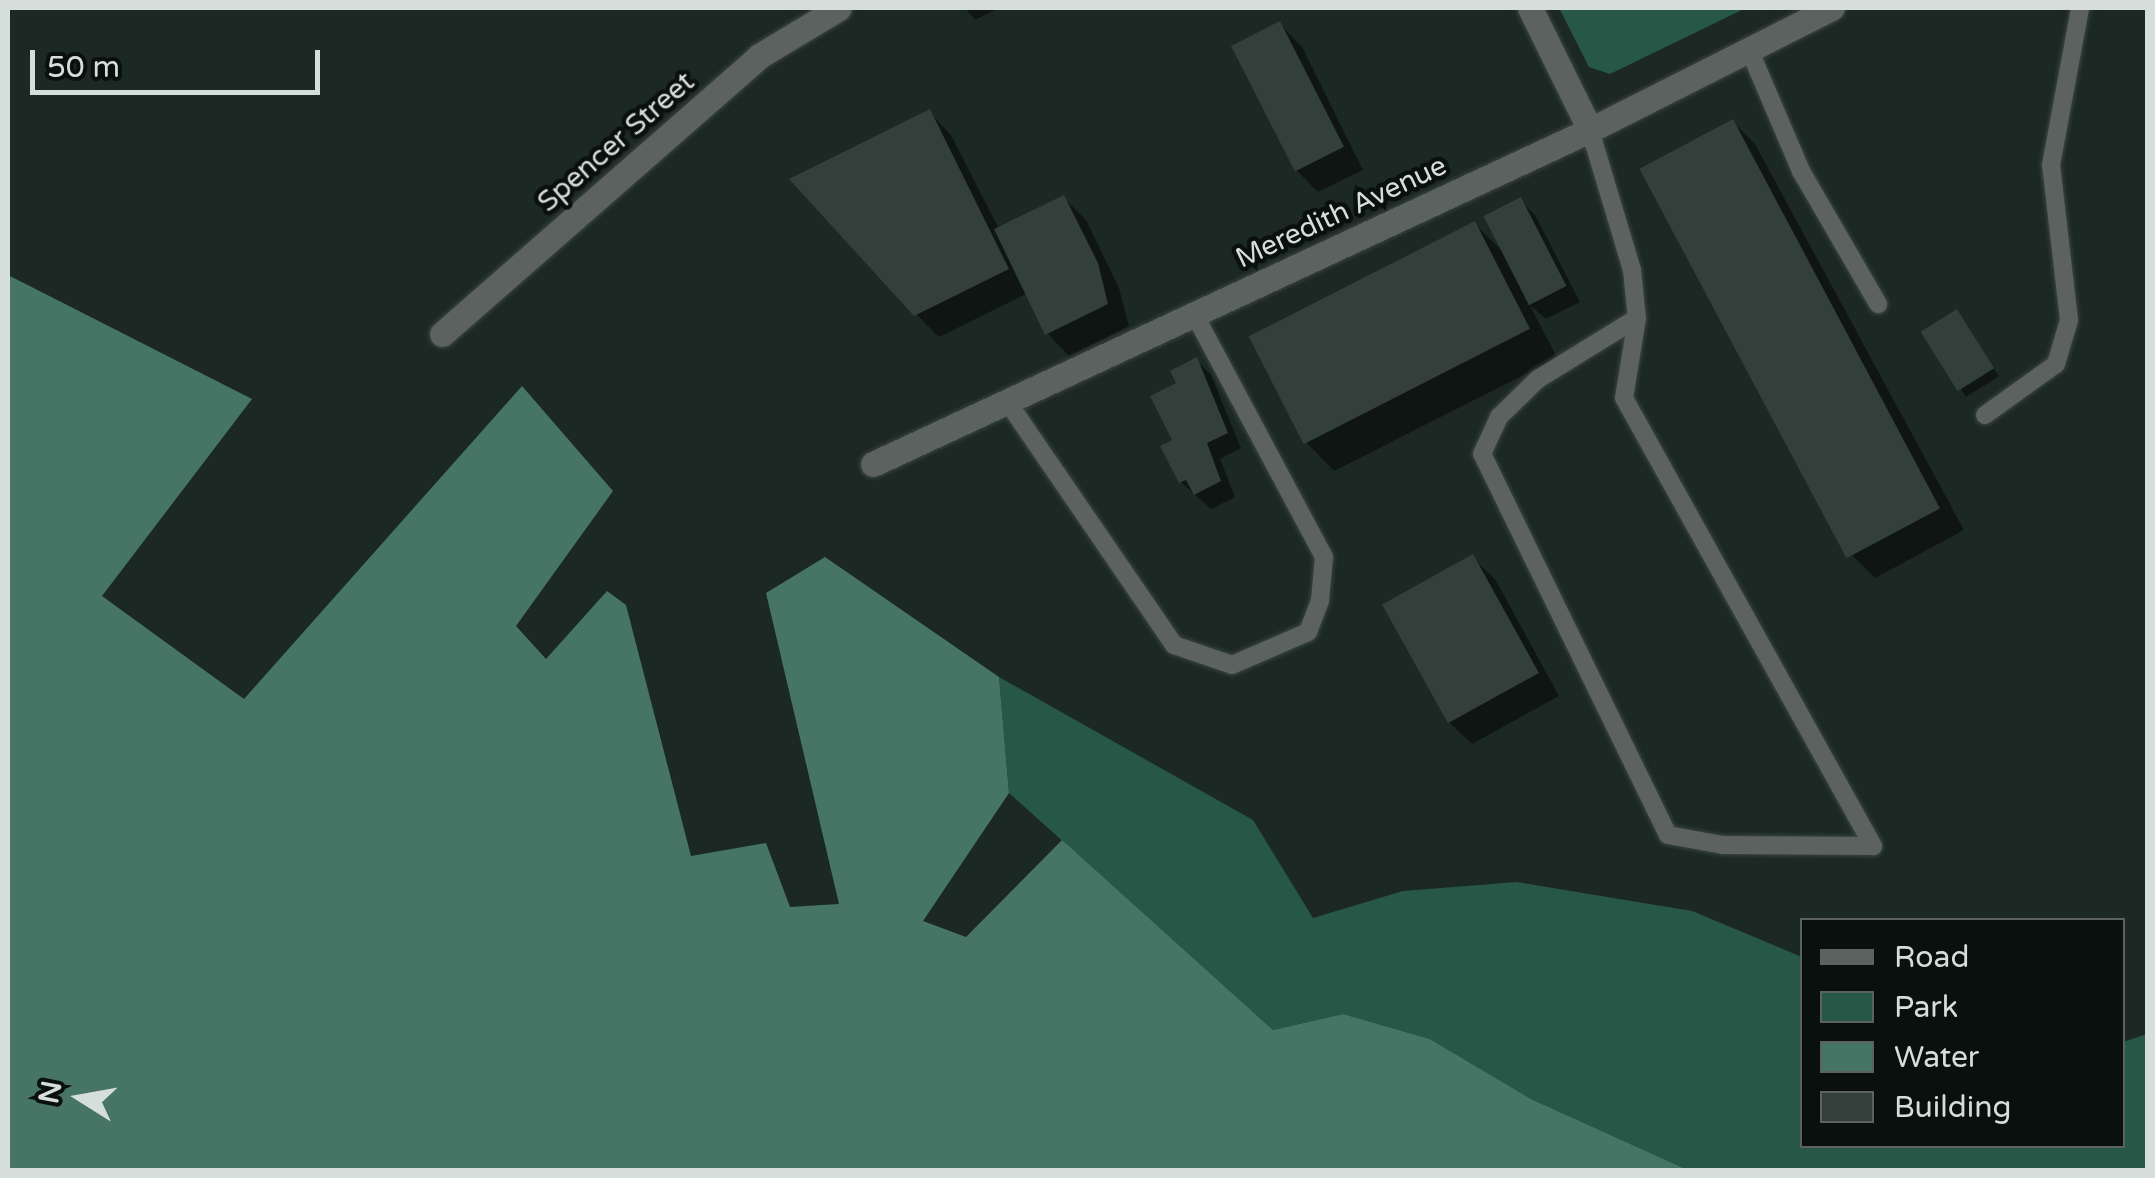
<!DOCTYPE html>
<html>
<head>
<meta charset="utf-8">
<style>
	body { margin:0 }
	#map { position:relative; width:2155px; height:1178px; overflow:hidden; background:#1c2823; font-family:"Varela Round",sans-serif }
	div>[style] { position:absolute }
	.green>* { inset:0; background:#275747 }
	.water>* { inset:0; background:#467565 }
	.shadow>* { inset:0; background:#0007; transform-origin:0 0 }
	.building>* { inset:0; background:#323f3a; transform-origin:0 0 }
	.roads { filter:drop-shadow(0 0 2px #3a4540) drop-shadow(0 0 2px #3a4540) }
	.service>* { height:18px; margin:-9px; padding:0 9px; transform-origin:9px; border-radius:9px; background:#5c6260 }
	.minor>* { height:25px; margin:-12.5px; padding:0 12.5px; transform-origin:12.5px; border-radius:12.5px; background:#5c6260 }
	span { translate:-50% -50%; white-space:nowrap; text-align:center; line-height:1.15; -webkit-text-stroke:9px #0a100d; paint-order:stroke }
	.street-label { font-size:28px; color:#d6dedb }
	.frame { position:absolute; inset:0; border:10px solid #d6dedb; pointer-events:none }
	.legend { position:absolute; left:1800px; top:918px; width:325px; height:230px; box-sizing:border-box; background:#0a100d; border:2px solid #5c625f; margin:0; padding:12px 18px; list-style:none; font-size:30px; color:#d6dedb }
	.legend li { display:flex; align-items:center; gap:20px; height:50px }
	.legend b { width:50px; border:2px solid #5c625f }
	.north { position:absolute; left:30px; top:1048px; width:100px; height:100px; -webkit-text-stroke:8px #0a100d; paint-order:stroke; rotate:281deg; font-size:28px; font-weight:700; line-height:40px; text-align:center; color:#d6dedb }
	.north::after { content:''; display:block; margin:auto; width:35px; height:45px; background:#d6dedb; clip-path:polygon(50% 0,100% 100%,50% 72%,0 100%) }
	.scale { position:absolute; left:30px; top:50px; width:290px; height:45px; box-sizing:border-box; border:5px solid #d6dedb; border-top:0; padding-left:12px; font-size:30px; line-height:35px; white-space:nowrap; color:#d6dedb; -webkit-text-stroke:8px #0a100d; paint-order:stroke }
</style>
</head>
<body>
<div id="map">
	<div class="green">
		<i style="clip-path:polygon(1559px 8px,1746px 8px,1610px 74px,1589px 67px)"></i>
		<i style="clip-path:polygon(999px 677px,1253px 820px,1313px 918px,1403px 891px,1517px 882px,1692px 911px,1802px 957px,1802px 1146px,2122px 1146px,2123px 1042px,2147px 1034px,2147px 1170px,1688px 1170px,1531px 1099px,1430px 1039px,1343px 1014px,1273px 1030px,1009px 793px)"></i>
	</div>
	<div class="water">
		<i style="clip-path:polygon(8px 275px,252px 399px,102px 596px,244px 699px,522px 386px,613px 491px,516px 626px,546px 659px,607px 591px,626px 605px,691px 856px,766px 843px,790px 907px,839px 904px,766px 593px,825px 557px,999px 677px,1009px 793px,923px 921px,966px 937px,1062px 840px,1273px 1030px,1343px 1014px,1430px 1039px,1531px 1099px,1688px 1170px,8px 1170px)"></i>
	</div>
	<div class="shadow">
		<i style="clip-path:polygon(965px 8px,999px 8px,975px 20px)"></i>
		<i style="clip-path:polygon(1280px 24px,1302px 47px,1363px 170px,1318px 192px,1296px 170px)"></i>
		<i style="clip-path:polygon(929px 112px,951px 135px,999px 229px,1064px 198px,1086px 220px,1119px 288px,1129px 326px,1069px 356px,1047px 333px,1028px 293px,939px 337px,916px 314px)"></i>
		<i style="clip-path:polygon(1733px 122px,1755px 144px,1964px 530px,1875px 578px,1853px 556px)"></i>
		<i style="clip-path:polygon(1520px 200px,1535px 215px,1580px 302px,1546px 319px,1530px 305px,1557px 358px,1334px 471px,1306px 442px,1475px 224px,1504px 253px)"></i>
		<i style="left:1958px;top:311px;width:77px;height:39px;rotate:58deg"></i>
		<i style="clip-path:polygon(1196px 360px,1211px 375px,1241px 448px,1220px 459px,1235px 497px,1211px 509px,1181px 482px,1175px 441px,1180px 384px)"></i>
		<i style="clip-path:polygon(1472px 557px,1495px 579px,1559px 696px,1472px 744px,1449px 722px,1385px 605px)"></i>
	</div>
	<div class="building">
		<i style="left:1280px;top:21px;width:141px;height:55px;rotate:63deg"></i>
		<i style="clip-path:polygon(930px 109px,1009px 269px,914px 316px,789px 179px)"></i>
		<i style="left:1733px;top:119px;width:441px;height:106px;rotate:62deg"></i>
		<i style="clip-path:polygon(1064px 195px,1098px 263px,1108px 304px,1045px 335px,994px 229px)"></i>
		<i style="left:1521px;top:197px;width:100px;height:42px;rotate:63deg"></i>
		<i style="left:1475px;top:221px;width:121px;height:254px;rotate:63deg"></i>
		<i style="left:1957px;top:309px;width:70px;height:43px;rotate:58deg"></i>
		<i style="clip-path:polygon(1197px 357px,1228px 433px,1207px 443px,1221px 481px,1194px 495px,1186px 480px,1179px 483px,1160px 446px,1172px 440px,1150px 396px,1176px 383px,1170px 371px)"></i>
		<i style="left:1473px;top:554px;width:136px;height:104px;rotate:61deg"></i>
	</div>
	<div class="roads">
		<div class="service">
			<i style="left:1749px;top:49px;width:133px;rotate:66.9deg"></i>
			<i style="left:1801px;top:171px;width:154px;rotate:59.9deg"></i>
			<i style="left:1590px;top:130px;width:146px;rotate:73.3deg"></i>
			<i style="left:1632px;top:270px;width:48px;rotate:84.1deg"></i>
			<i style="left:1637px;top:318px;width:81px;rotate:99.2deg"></i>
			<i style="left:1624px;top:398px;width:513px;rotate:60.93deg"></i>
			<i style="left:1873px;top:846px;width:150px;rotate:-179.6deg"></i>
			<i style="left:1723px;top:845px;width:56px;rotate:-169.7deg"></i>
			<i style="left:1668px;top:835px;width:424px;rotate:-116deg"></i>
			<i style="left:1482px;top:454px;width:41px;rotate:-65.3deg"></i>
			<i style="left:1499px;top:417px;width:54px;rotate:-44.3deg"></i>
			<i style="left:1538px;top:379px;width:116px;rotate:-31.6deg"></i>
			<i style="left:1007px;top:401px;width:296px;rotate:55.6deg"></i>
			<i style="left:1174px;top:645px;width:61px;rotate:19deg"></i>
			<i style="left:1232px;top:665px;width:83px;rotate:-23.5deg"></i>
			<i style="left:1308px;top:632px;width:34px;rotate:-69deg"></i>
			<i style="left:1320px;top:600px;width:43px;rotate:-84.7deg"></i>
			<i style="left:1324px;top:557px;width:276px;rotate:-118.1deg"></i>
			<i style="left:1985px;top:415px;width:87px;rotate:-35.7deg"></i>
			<i style="left:2056px;top:364px;width:46px;rotate:-73.5deg"></i>
			<i style="left:2069px;top:320px;width:156px;rotate:-96.6deg"></i>
			<i style="left:2051px;top:165px;width:160px;rotate:-79.5deg"></i>
		</div>
		<div class="minor">
			<i style="left:1530px;top:8px;width:136px;rotate:63.8deg"></i>
			<i style="left:442px;top:334px;width:422px;rotate:-41.2deg"></i>
			<i style="left:759px;top:56px;width:93px;rotate:-31deg"></i>
			<i style="left:873px;top:464px;width:791px;rotate:-24.98deg"></i>
			<i style="left:1590px;top:130px;width:271px;rotate:-26.8deg"></i>
		</div>
	</div>
	<div class="street-label">
		<span style="left:616px;top:142px;rotate:-41deg">Spencer Street</span>
		<span style="left:1341px;top:212px;rotate:-25deg">Meredith Avenue</span>
	</div>
	<div class="frame"></div>
	<ul class="legend">
	<li><b style="height:12px;background:#5c6260"></b>Road</li>
	<li><b style="height:28px;background:#275747"></b>Park</li>
	<li><b style="height:28px;background:#467565"></b>Water</li>
	<li><b style="height:28px;background:#323f3a"></b>Building</li>
	</ul>
	<div class="north">N</div>
	<div class="scale">50 m</div>
</div>
</body>
</html>
